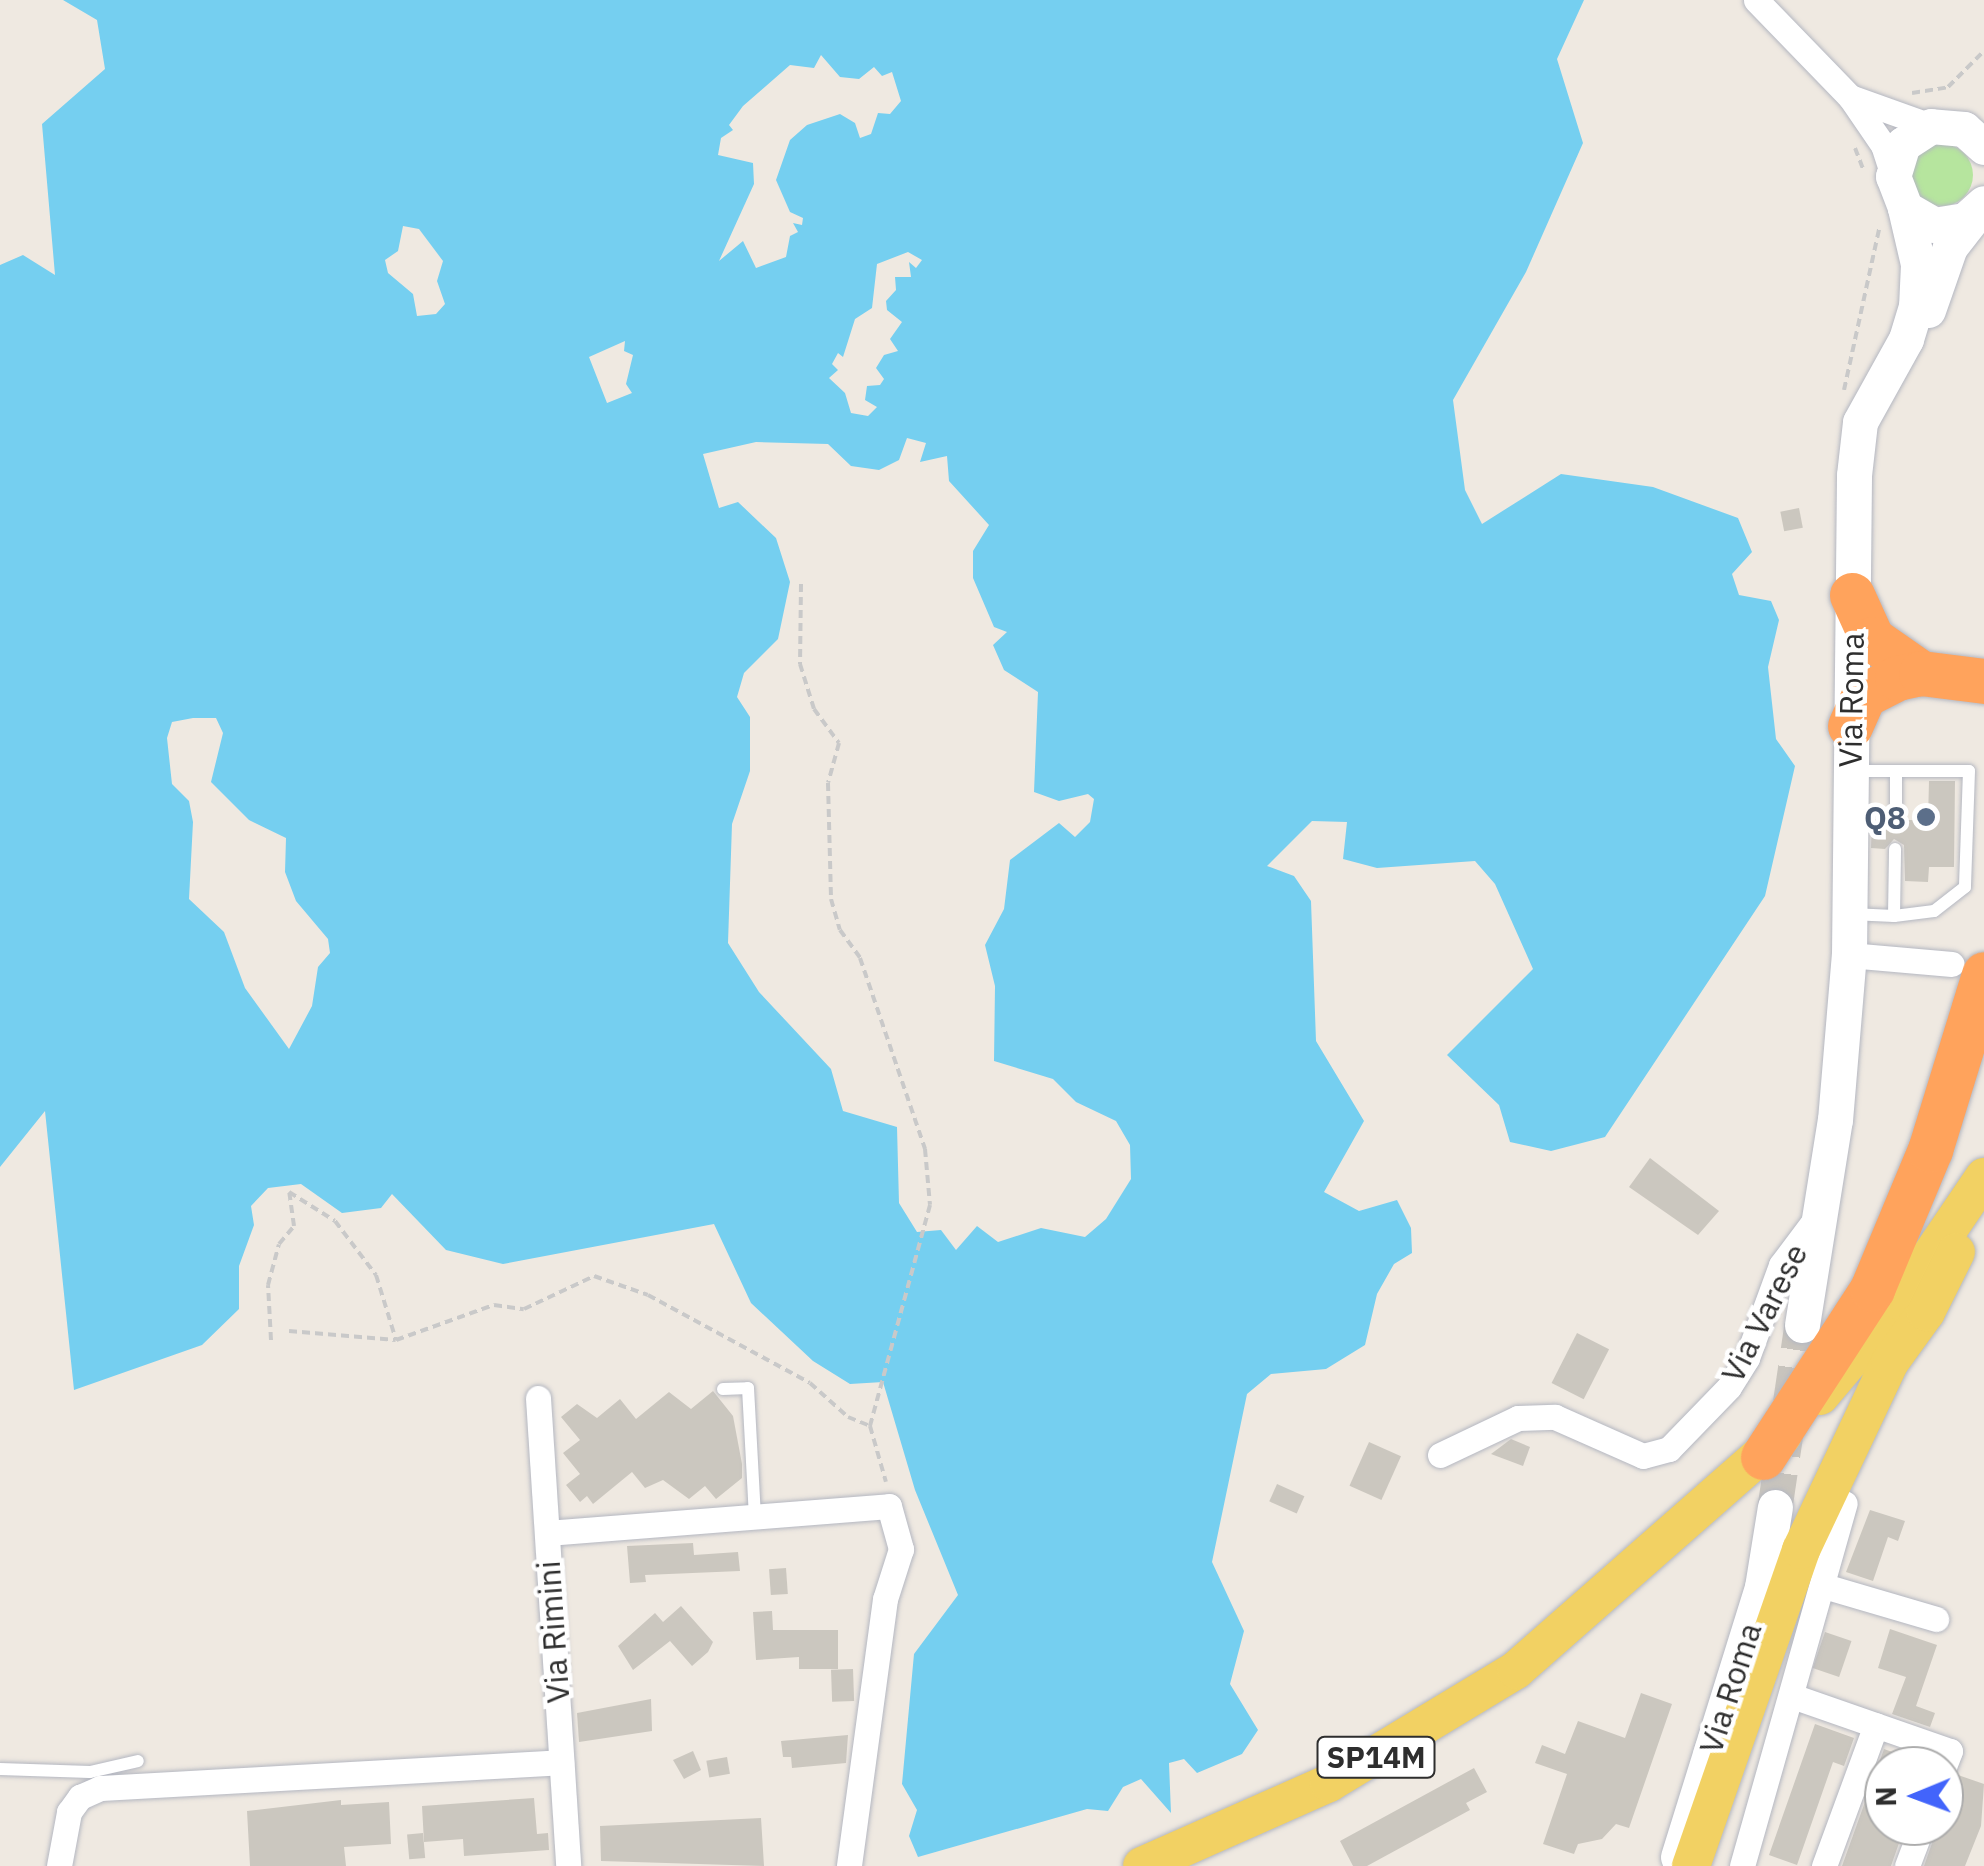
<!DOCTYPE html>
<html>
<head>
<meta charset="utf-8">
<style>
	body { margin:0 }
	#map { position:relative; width:1984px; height:1866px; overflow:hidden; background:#efe9e1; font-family:"IBM Plex Sans",sans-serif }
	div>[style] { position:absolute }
	.green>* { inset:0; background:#b6e59e }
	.round { border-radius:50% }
	.water>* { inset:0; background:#75cff0 }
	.building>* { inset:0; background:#cbc7bf; transform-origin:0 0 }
	.secondary-tunnel>* { height:35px; margin-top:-17.5px; transform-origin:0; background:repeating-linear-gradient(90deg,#c8c4bd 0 35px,transparent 0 53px) }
	.path>* { height:4px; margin-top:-2px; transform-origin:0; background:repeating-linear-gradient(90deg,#c9c9c9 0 8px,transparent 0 13px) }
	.roads { filter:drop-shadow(0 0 2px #b4b7c1) drop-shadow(0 0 2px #b4b7c1) }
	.lane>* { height:12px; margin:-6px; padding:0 6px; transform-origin:6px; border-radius:6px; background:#fff }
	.street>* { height:25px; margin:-12.5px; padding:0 12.5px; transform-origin:12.5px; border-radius:12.5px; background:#fff }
	.secondary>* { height:35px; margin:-17.5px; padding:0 17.5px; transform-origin:17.5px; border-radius:17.5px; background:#fff }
	.primary>* { height:38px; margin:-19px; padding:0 19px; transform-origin:19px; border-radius:19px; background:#f2d163 }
	.highway>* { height:45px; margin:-22.5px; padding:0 22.5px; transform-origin:22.5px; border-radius:22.5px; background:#ffa35c }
	.dots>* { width:28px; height:28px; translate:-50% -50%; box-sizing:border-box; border:5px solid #fff; border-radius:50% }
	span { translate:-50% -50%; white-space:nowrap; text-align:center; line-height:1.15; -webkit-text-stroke:9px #fff; paint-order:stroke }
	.shield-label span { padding:2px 8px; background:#fff; border:2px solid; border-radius:8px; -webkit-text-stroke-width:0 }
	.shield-label { font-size:30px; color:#2e2e2e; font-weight:700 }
	.street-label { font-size:32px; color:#2e2e2e }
	.service-label { font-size:32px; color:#4e5e75; font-weight:700 }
	.right { translate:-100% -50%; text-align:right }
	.north { position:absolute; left:1864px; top:1746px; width:100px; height:100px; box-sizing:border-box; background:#fff; border:2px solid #ababab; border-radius:50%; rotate:269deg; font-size:28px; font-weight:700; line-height:40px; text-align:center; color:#2e2e2e }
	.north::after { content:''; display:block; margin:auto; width:35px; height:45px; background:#4264fb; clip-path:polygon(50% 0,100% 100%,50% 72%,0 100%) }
</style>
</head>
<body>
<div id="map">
	<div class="green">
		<i class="round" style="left:1911px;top:144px;width:62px;height:62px"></i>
	</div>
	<div class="water">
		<i style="clip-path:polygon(evenodd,63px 0,1584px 0,1557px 59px,1583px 143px,1526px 272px,1453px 400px,1465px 490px,1482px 524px,1561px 474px,1653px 487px,1738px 518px,1752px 552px,1732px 574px,1739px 595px,1771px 601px,1779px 620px,1768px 667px,1776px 739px,1795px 766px,1765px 896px,1605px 1137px,1551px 1151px,1510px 1142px,1499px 1105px,1447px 1055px,1533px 969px,1495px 884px,1475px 861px,1377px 868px,1343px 859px,1347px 822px,1312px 821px,1267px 866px,1294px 876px,1311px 901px,1316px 1041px,1364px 1121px,1324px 1192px,1359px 1211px,1397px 1200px,1411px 1228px,1412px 1253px,1394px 1264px,1377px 1294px,1365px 1345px,1326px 1369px,1271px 1374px,1247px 1394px,1212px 1562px,1244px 1631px,1230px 1684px,1258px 1730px,1242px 1754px,1197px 1773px,1184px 1759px,1169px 1763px,1171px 1813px,1141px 1779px,1123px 1787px,1108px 1811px,1087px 1809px,918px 1857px,909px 1836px,917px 1810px,902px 1784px,914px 1654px,958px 1595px,915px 1490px,883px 1382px,850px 1384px,813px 1361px,751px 1303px,714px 1224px,503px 1264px,446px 1250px,392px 1194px,381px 1208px,342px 1213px,301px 1184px,268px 1188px,251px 1206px,254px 1225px,239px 1266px,239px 1309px,202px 1345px,74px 1390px,45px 1111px,0 1167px,0 265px,23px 255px,55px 275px,42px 124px,105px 69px,97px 20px,63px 0,821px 55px,840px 77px,859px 79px,874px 67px,882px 76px,892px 72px,901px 101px,890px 114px,878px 113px,871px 134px,860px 138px,855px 123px,840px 114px,807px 125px,790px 140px,776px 180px,790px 212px,803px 218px,802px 225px,793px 223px,798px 232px,790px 236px,786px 257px,756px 268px,743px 241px,719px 261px,754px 184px,753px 163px,718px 155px,721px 138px,733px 130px,729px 125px,743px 106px,790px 65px,814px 68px,821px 55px,63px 0,403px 226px,419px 229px,443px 261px,437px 281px,445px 304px,436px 314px,417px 316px,413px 294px,388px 273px,385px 260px,398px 251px,403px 226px,63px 0,908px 252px,922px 260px,916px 268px,909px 262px,911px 277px,895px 277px,896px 290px,886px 301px,887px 310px,902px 322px,890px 339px,898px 351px,884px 355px,876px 368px,884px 379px,880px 385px,867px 386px,865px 400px,877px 407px,868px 416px,851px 413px,845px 393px,829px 378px,838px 370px,832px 364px,838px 353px,843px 357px,855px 319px,872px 308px,877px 264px,908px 252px,63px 0,625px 341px,624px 351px,633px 355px,626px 384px,632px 393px,607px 403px,589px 357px,625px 341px,63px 0,907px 438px,926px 443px,920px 462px,947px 456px,949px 481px,989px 525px,973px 551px,973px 578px,994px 627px,1007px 632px,993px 645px,1004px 670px,1038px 692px,1034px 792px,1059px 801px,1088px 794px,1094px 799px,1090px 822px,1075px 837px,1059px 823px,1010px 860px,1004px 909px,985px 945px,995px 986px,994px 1061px,1053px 1079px,1076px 1102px,1116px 1121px,1130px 1145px,1131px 1179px,1106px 1219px,1085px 1237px,1041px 1228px,998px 1242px,977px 1226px,956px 1250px,941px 1230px,917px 1232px,899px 1203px,897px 1127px,843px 1111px,831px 1069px,759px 992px,728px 943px,732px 824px,750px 771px,750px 717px,737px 697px,744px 673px,778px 639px,790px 582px,776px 538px,738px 502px,719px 508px,703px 454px,756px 442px,828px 444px,851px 466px,879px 470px,899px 460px,907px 438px,63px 0,193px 718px,216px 718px,223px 733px,211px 782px,249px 820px,286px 838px,285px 872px,296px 901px,328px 939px,330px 953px,318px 967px,312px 1006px,289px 1049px,245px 988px,224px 932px,189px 899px,193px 822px,189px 801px,172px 784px,167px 738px,172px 722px,193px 718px)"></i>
	</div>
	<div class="building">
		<i style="left:1799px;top:508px;width:20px;height:19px;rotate:79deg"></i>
		<i style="clip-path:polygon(1929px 781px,1955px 781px,1954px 867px,1929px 867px,1928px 882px,1905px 881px,1904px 845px,1894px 839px,1885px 849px,1871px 848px,1872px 819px,1886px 819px,1895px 829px,1906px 820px,1928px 820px)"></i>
		<i style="clip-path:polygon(1650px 1158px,1719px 1211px,1698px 1235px,1629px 1187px)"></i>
		<i style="left:1577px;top:1333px;width:36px;height:56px;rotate:27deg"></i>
		<i style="clip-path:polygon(713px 1391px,733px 1416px,742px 1464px,742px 1478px,716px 1499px,705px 1486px,689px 1499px,663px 1480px,645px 1488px,632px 1472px,593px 1504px,587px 1496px,580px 1502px,566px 1485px,580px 1474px,563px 1453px,580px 1440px,561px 1417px,577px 1404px,597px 1418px,620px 1399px,636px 1419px,669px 1392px,691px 1409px)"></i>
		<i style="clip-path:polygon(1511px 1439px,1530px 1447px,1523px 1466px,1491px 1454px)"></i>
		<i style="left:1369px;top:1442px;width:35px;height:48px;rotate:24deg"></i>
		<i style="left:1277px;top:1484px;width:30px;height:19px;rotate:24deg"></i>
		<i style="clip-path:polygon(1870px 1510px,1905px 1521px,1898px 1541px,1888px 1537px,1873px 1581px,1846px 1572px)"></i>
		<i style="clip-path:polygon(693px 1543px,694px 1555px,738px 1552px,740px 1571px,645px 1575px,646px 1582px,630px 1583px,627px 1546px)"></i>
		<i style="left:786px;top:1568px;width:26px;height:17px;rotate:86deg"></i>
		<i style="clip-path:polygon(681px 1606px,713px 1642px,708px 1652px,692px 1666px,670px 1641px,633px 1670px,618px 1646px,655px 1613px,663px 1622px)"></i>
		<i style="clip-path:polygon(772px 1611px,773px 1630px,838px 1630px,838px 1669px,799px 1669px,799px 1657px,756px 1660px,753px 1612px)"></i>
		<i style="clip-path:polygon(1890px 1629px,1937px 1645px,1916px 1706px,1935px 1713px,1930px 1727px,1892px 1714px,1906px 1677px,1878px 1668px)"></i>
		<i style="left:1825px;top:1632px;width:28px;height:38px;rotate:19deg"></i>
		<i style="left:853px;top:1669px;width:32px;height:22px;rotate:88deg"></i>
		<i style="clip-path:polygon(1641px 1693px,1672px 1704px,1629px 1828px,1616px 1824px,1602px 1839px,1578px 1844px,1574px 1854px,1543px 1844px,1567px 1774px,1535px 1763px,1542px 1745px,1565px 1754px,1578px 1721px,1625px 1738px)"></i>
		<i style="clip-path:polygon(651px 1699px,652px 1731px,579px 1742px,577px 1713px)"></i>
		<i style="clip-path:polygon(1815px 1724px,1854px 1738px,1844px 1766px,1833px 1762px,1797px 1865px,1769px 1855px)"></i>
		<i style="clip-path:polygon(848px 1735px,846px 1763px,792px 1768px,791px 1757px,783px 1757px,781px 1741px)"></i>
		<i style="clip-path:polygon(1884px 1749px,1925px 1764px,1884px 1766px,1884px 1826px,1905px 1826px,1891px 1866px,1842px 1866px)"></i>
		<i style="clip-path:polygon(693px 1751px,701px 1770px,684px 1779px,673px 1760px)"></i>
		<i style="left:727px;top:1757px;width:17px;height:21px;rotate:80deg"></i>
		<i style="clip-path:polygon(1474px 1768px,1487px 1792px,1466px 1803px,1470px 1810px,1367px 1866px,1353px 1866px,1340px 1841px)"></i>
		<i style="clip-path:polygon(1958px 1775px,1984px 1784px,1981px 1826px,1965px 1866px,1924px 1866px,1938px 1826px,1944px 1826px,1949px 1782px)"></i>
		<i style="clip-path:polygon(534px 1798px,537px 1834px,548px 1833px,549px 1850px,464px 1856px,463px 1839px,424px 1842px,422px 1806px)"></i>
		<i style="clip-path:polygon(341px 1800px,341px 1805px,389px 1802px,391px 1844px,344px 1847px,346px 1866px,250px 1866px,247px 1811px)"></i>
		<i style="clip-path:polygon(761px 1818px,764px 1866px,601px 1861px,600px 1826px)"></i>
		<i style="left:423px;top:1833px;width:25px;height:16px;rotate:85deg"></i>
	</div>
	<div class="secondary-tunnel">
		<i style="left:1775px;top:1507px;width:184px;rotate:-81.6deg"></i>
	</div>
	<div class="path">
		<i style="left:1912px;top:93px;width:36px;rotate:-9deg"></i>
		<i style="left:1948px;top:87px;width:51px;rotate:-45deg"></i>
		<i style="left:1855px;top:148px;width:25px;rotate:69deg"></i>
		<i style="left:1844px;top:390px;width:165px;rotate:-77.7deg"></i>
		<i style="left:801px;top:584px;width:80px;rotate:90.7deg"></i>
		<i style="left:800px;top:664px;width:47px;rotate:72.7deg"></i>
		<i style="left:814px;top:709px;width:42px;rotate:53.7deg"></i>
		<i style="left:839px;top:743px;width:41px;rotate:105.4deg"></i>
		<i style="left:828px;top:783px;width:116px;rotate:88.5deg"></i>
		<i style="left:831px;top:899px;width:32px;rotate:74deg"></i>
		<i style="left:840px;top:930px;width:34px;rotate:54deg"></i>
		<i style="left:860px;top:958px;width:202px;rotate:71.2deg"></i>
		<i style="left:925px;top:1149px;width:56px;rotate:84.9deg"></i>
		<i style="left:930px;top:1205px;width:229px;rotate:105.2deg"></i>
		<i style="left:289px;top:1331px;width:107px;rotate:4.8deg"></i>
		<i style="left:396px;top:1340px;width:104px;rotate:-19.7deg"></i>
		<i style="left:494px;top:1305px;width:30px;rotate:8deg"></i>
		<i style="left:524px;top:1309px;width:77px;rotate:-25.2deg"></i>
		<i style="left:594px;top:1276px;width:57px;rotate:19.4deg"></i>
		<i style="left:648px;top:1295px;width:184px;rotate:28.5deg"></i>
		<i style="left:810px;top:1383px;width:51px;rotate:41.8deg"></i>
		<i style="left:848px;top:1417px;width:24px;rotate:22deg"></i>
		<i style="left:870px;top:1426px;width:58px;rotate:74.1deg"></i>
		<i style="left:271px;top:1340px;width:55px;rotate:-93.1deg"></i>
		<i style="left:268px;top:1285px;width:42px;rotate:-75deg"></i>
		<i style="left:279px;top:1244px;width:23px;rotate:-50deg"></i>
		<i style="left:294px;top:1226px;width:34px;rotate:-98deg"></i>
		<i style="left:289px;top:1192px;width:54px;rotate:32.2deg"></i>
		<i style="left:335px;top:1221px;width:68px;rotate:52.8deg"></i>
		<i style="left:376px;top:1275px;width:68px;rotate:72.9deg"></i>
	</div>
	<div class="roads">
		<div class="lane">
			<i style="left:1854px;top:771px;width:115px"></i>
			<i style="left:1969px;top:771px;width:116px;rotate:92deg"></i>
			<i style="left:1965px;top:887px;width:39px;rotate:142deg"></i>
			<i style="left:1934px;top:911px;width:40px;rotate:172.9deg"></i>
			<i style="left:1896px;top:819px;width:48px;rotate:-90deg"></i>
			<i style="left:1851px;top:914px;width:43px;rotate:2.7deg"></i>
			<i style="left:1894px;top:916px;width:67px;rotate:-89.1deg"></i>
			<i style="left:723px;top:1389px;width:25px;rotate:-2deg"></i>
			<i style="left:748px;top:1388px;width:128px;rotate:86.9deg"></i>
			<i style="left:0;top:1769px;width:90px;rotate:1.9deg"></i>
			<i style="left:90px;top:1772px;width:49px;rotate:-12.9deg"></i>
		</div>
		<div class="street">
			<i style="left:1756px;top:0;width:135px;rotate:45.9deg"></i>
			<i style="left:1850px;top:97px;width:58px;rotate:55.5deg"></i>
			<i style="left:1883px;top:145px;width:32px;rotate:72deg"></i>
			<i style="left:1850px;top:97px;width:86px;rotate:19.7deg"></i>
			<i style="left:1849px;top:955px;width:103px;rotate:5deg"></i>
			<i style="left:538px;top:1398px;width:469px;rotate:86.3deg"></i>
			<i style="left:1440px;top:1455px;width:86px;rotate:-25.4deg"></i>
			<i style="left:1518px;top:1418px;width:37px;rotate:-2deg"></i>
			<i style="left:1555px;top:1417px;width:96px;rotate:23.9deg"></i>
			<i style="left:1643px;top:1456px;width:27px;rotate:-15deg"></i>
			<i style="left:1669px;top:1449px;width:86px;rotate:-45.9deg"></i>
			<i style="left:1729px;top:1387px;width:34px;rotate:-58deg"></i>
			<i style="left:1747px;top:1358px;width:99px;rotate:-69.9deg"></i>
			<i style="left:1781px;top:1265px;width:60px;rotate:-53.1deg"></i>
			<i style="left:547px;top:1533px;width:343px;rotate:-4.5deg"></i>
			<i style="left:889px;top:1506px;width:45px;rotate:74.4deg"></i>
			<i style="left:901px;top:1549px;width:52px;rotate:107.7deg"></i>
			<i style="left:885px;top:1599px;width:269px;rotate:97.7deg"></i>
			<i style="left:1824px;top:1586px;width:117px;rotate:16.4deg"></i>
			<i style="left:1795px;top:1697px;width:164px;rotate:19.2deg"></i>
			<i style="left:1950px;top:1751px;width:17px;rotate:111deg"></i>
			<i style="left:59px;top:1866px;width:55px;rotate:-79.5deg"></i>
			<i style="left:69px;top:1812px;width:19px;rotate:-54deg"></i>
			<i style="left:80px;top:1797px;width:22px;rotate:-24deg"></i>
			<i style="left:100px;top:1788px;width:462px;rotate:-3.2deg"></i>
			<i style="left:1742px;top:1866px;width:377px;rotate:-74.2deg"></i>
			<i style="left:1824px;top:1866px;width:150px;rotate:-69.8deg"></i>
			<i style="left:1907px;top:1866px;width:43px;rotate:-69.4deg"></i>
		</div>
		<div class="secondary">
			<i style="left:1984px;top:147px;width:27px;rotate:-138deg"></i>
			<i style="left:1964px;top:129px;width:33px;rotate:-175deg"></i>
			<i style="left:1931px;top:126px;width:33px;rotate:147deg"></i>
			<i style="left:1903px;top:144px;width:34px;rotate:107deg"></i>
			<i style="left:1893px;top:176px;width:34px;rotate:69deg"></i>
			<i style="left:1905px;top:208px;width:34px;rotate:30deg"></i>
			<i style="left:1934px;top:225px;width:31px;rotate:-9deg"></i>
			<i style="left:1965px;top:220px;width:25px;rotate:-42deg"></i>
			<i style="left:1928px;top:310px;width:67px;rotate:-70.8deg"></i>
			<i style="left:1950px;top:247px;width:46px;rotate:-52.1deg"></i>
			<i style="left:1802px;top:1325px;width:208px;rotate:-80.9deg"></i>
			<i style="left:1835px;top:1120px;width:166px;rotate:-85.2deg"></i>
			<i style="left:1849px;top:955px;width:480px;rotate:-89.4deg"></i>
			<i style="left:1854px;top:475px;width:53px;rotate:-83.5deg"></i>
			<i style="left:1860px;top:422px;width:95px;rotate:-61deg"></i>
			<i style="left:1906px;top:339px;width:34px;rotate:-73deg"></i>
			<i style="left:1916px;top:307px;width:43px;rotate:-87.3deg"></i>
			<i style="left:1918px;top:264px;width:57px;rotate:-103.1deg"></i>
			<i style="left:1678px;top:1857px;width:283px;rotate:-72.7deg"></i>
			<i style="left:1762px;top:1587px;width:81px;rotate:-80.8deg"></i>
		</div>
		<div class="primary">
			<i style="left:1820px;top:1396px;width:124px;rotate:-49.9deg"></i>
			<i style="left:1900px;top:1301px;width:150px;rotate:-55.9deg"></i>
			<i style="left:1142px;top:1866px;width:205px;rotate:-23.9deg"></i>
			<i style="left:1329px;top:1783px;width:218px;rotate:-31.1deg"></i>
			<i style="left:1516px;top:1670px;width:354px;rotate:-41.3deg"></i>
			<i style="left:1691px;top:1866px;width:335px;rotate:-70.8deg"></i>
			<i style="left:1801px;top:1550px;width:208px;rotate:-64.7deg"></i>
			<i style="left:1890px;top:1362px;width:62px;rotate:-54.2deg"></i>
			<i style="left:1926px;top:1312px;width:67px;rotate:-63.4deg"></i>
		</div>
		<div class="highway">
			<i style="left:1852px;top:595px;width:48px;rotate:65.6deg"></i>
			<i style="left:1872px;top:639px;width:60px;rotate:34.8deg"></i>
			<i style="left:1850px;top:726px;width:34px;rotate:-66deg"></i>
			<i style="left:1864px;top:695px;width:37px;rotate:-27deg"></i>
			<i style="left:1897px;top:678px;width:25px;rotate:-12deg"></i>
			<i style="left:1921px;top:673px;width:64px;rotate:7.2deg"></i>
			<i style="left:1763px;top:1457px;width:200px;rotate:-57deg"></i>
			<i style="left:1872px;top:1289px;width:151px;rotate:-67.4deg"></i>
			<i style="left:1930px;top:1150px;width:184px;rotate:-72.9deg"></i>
		</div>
	</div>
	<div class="dots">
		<i style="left:1926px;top:817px;background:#5c6f8a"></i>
	</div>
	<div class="shield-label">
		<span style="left:1376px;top:1757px">SP14M</span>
	</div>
	<div class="street-label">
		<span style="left:1851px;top:700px;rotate:-89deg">Via Roma</span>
		<span style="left:1764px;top:1313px;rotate:-63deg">Via Varese</span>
		<span style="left:553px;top:1632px;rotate:-94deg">Via Rimini</span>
		<span style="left:1730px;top:1688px;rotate:-72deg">Via Roma</span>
	</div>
	<div class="service-label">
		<span class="right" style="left:1906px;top:817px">Q8</span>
	</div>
	<div class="north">N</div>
</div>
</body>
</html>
